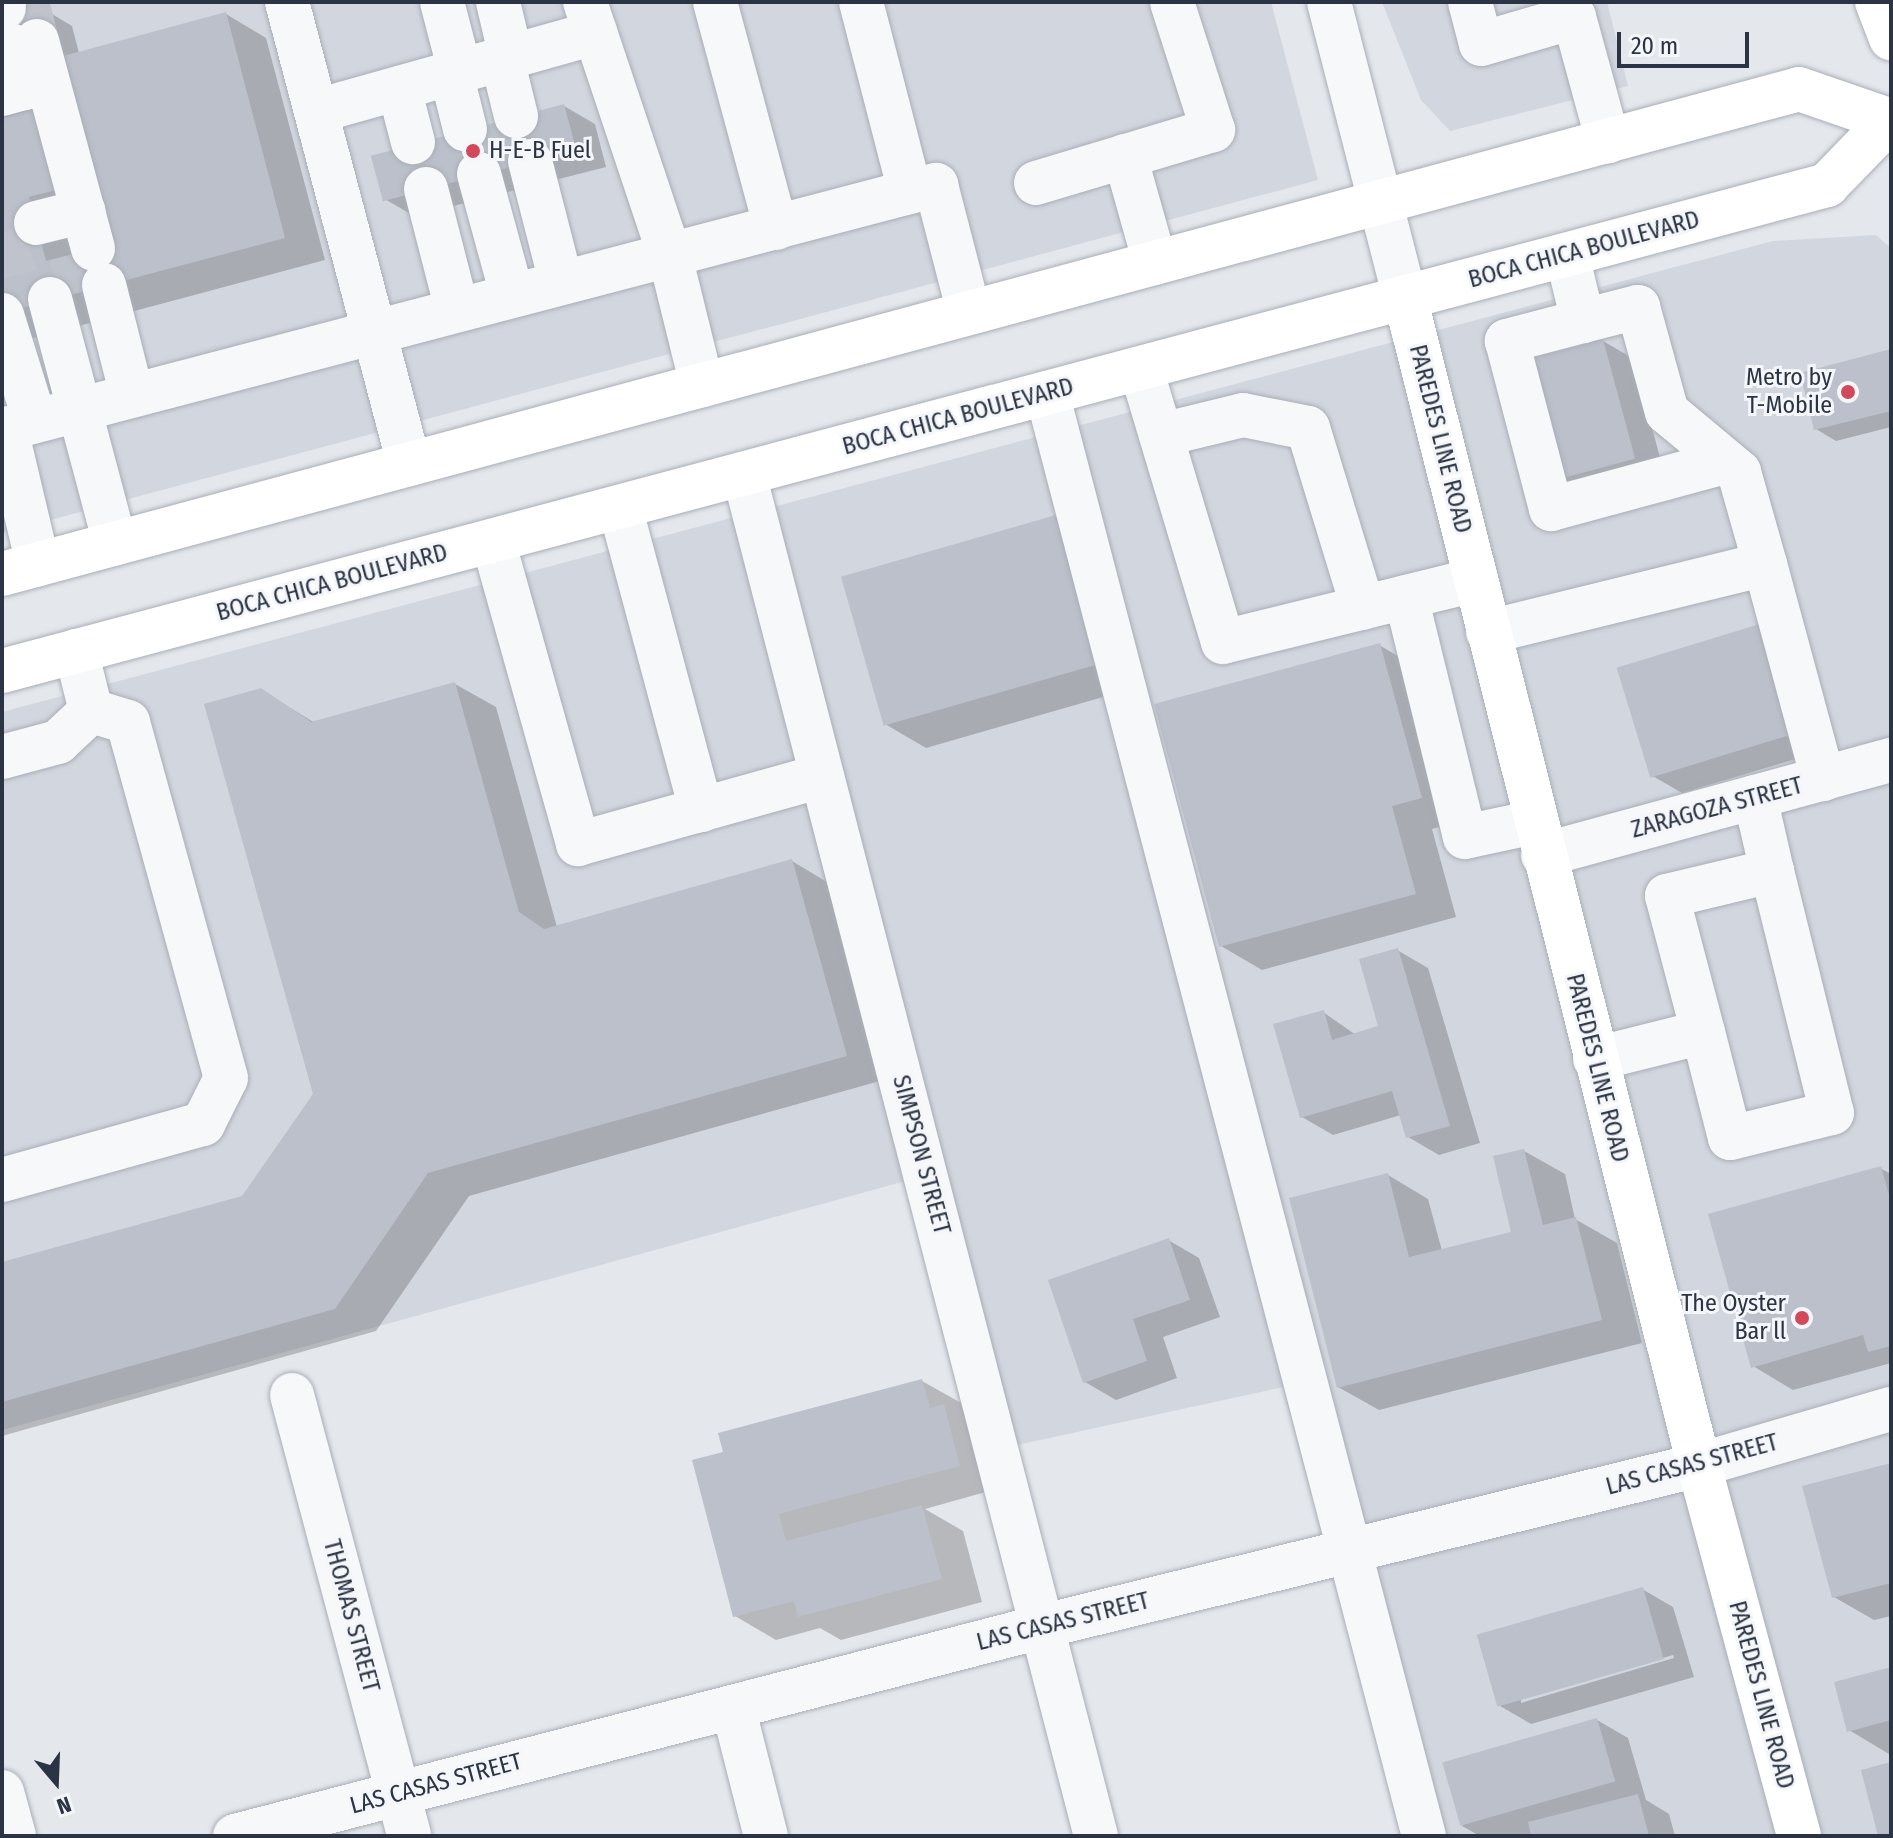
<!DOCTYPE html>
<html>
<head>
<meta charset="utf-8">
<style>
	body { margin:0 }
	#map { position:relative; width:1893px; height:1838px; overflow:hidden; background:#e4e7ec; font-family:"Fira Sans Condensed",sans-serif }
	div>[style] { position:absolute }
	.built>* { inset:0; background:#d2d6de }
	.shadow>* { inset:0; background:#0003 }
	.building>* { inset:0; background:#bbc0ca; transform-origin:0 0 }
	.minor-tunnel>* { height:44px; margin-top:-22px; transform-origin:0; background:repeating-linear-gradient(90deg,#bfc3cb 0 44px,transparent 0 66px) }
	.roads { filter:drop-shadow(0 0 2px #a9aeb7) drop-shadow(0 0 2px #a9aeb7) }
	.minor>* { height:44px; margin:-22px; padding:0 22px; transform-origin:22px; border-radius:22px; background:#f7f8fa }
	.major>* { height:44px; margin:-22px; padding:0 22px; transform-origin:22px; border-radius:22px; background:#fff }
	.dots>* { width:22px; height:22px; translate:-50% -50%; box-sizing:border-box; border:4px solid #f4f6f9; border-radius:50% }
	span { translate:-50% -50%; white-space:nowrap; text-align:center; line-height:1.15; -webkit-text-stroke:6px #f4f6f9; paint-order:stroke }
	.poi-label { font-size:24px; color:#2b3445 }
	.left { translate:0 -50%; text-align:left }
	.right { translate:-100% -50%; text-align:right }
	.street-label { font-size:24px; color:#2b3445 }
	.frame { position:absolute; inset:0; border:4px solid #2b3445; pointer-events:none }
	.north { position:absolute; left:16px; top:1742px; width:80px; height:80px; -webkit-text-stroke:6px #f4f6f9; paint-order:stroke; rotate:161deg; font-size:22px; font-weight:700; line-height:32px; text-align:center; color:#2b3445 }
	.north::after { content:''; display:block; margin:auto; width:28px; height:36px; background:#2b3445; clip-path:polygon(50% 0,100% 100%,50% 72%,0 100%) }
	.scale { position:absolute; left:1617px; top:32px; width:132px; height:36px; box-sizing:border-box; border:4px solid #2b3445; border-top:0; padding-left:10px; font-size:24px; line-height:28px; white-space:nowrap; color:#2b3445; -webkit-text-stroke:6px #f4f6f9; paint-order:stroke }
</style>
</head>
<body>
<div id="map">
	<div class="built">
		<i style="clip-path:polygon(2px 2px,1271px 2px,1318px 180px,2px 533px)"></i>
		<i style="clip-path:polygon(1382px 2px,1607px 2px,1628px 86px,1450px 131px,1421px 100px)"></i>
		<i style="clip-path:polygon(1876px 235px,1891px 248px,1891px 1836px,1405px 1836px,1283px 1387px,1013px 1446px,938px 1172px,2px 1430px,2px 712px,1773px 241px)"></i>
	</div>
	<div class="shadow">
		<i style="clip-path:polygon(32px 2px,72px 26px,79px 53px,226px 14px,266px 38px,325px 260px,11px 344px,2px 339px,2px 10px)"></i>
		<i style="clip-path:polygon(564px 106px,595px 124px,606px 167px,414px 216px,383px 198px)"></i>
		<i style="clip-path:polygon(1603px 341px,1634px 359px,1665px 477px,1592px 496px,1561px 478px)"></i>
		<i style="clip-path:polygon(1891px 351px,1891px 427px,1836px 441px,1816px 429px)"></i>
		<i style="clip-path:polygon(1063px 515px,1145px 685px,926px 748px,885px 724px)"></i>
		<i style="clip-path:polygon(1763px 625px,1826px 750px,1682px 793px,1651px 775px)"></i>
		<i style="clip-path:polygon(1379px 645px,1420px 669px,1461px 821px,1432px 829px,1456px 917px,1262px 970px,1221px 946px)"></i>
		<i style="clip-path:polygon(455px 684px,496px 707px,557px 927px,792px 861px,832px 885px,887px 1079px,469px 1196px,376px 1331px,2px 1436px,2px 1264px,244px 1198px,315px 1094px,261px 690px,315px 723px)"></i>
		<i style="clip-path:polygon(1397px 950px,1428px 968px,1480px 1143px,1439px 1155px,1408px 1137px,1401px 1115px,1333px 1135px,1302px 1117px,1323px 1012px,1356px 1035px,1381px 1028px)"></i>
		<i style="clip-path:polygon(1524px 1151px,1565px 1174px,1575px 1219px,1617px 1243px,1642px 1343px,1379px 1410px,1338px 1387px,1388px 1175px,1428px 1199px,1442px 1251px,1514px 1233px)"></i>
		<i style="clip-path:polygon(1880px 1168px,1891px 1174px,1891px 1363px,1793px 1390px,1753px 1366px)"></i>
		<i style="clip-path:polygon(1168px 1240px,1199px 1258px,1220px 1317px,1163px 1337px,1177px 1378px,1116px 1400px,1085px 1382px)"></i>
		<i style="clip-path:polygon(922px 1381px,963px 1404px,1000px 1488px,925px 1509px,963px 1531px,982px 1602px,841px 1640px,820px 1628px,776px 1640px,735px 1616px,726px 1453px)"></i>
		<i style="clip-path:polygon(1891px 1465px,1891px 1616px,1874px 1620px,1834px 1597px)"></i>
		<i style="clip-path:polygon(evenodd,1642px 1589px,1673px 1607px,1694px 1677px,1531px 1724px,1500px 1706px,1642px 1589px,1673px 1655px,1674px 1658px,1521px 1703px,1521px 1699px,1673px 1655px)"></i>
		<i style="clip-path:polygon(1891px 1669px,1891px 1754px,1889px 1754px,1849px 1730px)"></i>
		<i style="clip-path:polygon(1597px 1720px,1628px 1738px,1646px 1800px,1669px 1814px,1675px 1836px,1480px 1836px,1462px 1826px)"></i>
	</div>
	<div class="building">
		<i style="clip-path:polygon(226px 12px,285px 238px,2px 313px,2px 118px,47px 106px,68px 187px,29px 197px,46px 261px,106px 245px,56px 58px)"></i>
		<i style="left:564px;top:104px;width:47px;height:200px;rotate:75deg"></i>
		<i style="left:1603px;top:339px;width:124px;height:79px;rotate:75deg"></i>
		<i style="clip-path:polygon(1891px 349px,1891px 411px,1814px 430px,1800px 373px)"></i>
		<i style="left:1063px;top:513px;width:155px;height:231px;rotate:74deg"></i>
		<i style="left:1763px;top:623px;width:115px;height:153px;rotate:73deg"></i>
		<i style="clip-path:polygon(1380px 643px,1422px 798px,1392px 806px,1416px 894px,1219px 947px,1154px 704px)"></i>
		<i style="clip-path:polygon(455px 682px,519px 912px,544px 929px,792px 859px,847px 1056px,428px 1173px,335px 1309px,2px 1402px,2px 1262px,242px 1196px,313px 1094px,204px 704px,261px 688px,311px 722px)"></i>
		<i style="clip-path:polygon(1398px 948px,1450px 1126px,1406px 1138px,1392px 1091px,1300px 1118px,1273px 1024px,1324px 1010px,1332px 1040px,1378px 1026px,1359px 959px)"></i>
		<i style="clip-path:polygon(1524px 1149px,1543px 1225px,1576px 1217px,1602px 1320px,1337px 1388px,1289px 1198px,1388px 1173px,1409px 1257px,1511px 1232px,1493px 1156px)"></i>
		<i style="clip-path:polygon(1881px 1166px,1891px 1202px,1891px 1346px,1868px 1352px,1863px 1335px,1751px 1368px,1708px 1214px)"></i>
		<i style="clip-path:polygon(1169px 1238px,1190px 1300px,1133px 1319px,1147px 1361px,1083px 1383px,1048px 1280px)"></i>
		<i style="clip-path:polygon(922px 1379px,930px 1408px,944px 1404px,960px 1466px,779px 1514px,786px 1541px,922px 1505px,942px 1579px,798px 1617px,794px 1601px,733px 1617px,692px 1460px,723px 1452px,718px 1433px)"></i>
		<i style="clip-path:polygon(1891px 1463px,1891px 1583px,1832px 1598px,1802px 1486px)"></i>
		<i style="left:1643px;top:1587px;width:75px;height:173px;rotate:74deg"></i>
		<i style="clip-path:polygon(1891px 1667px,1891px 1720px,1847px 1732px,1834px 1682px)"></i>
		<i style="left:1597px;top:1718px;width:66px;height:161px;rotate:74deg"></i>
		<i style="clip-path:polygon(1891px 1762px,1891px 1836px,1878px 1836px,1861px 1770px)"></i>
		<i style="clip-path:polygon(1638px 1794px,1649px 1836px,1531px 1836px,1528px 1822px)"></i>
	</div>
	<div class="minor-tunnel">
		<i style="left:27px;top:2px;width:40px;rotate:75.6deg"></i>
		<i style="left:3px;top:233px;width:77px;rotate:74.9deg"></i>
		<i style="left:71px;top:255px;width:37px;rotate:76deg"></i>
	</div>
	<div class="roads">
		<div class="minor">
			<i style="left:3px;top:2px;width:6px;rotate:81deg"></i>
			<i style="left:287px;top:2px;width:478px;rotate:75.2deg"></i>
			<i style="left:442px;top:2px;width:71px;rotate:75.4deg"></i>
			<i style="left:498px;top:2px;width:57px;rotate:76.7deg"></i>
			<i style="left:585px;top:2px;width:268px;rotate:71.5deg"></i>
			<i style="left:670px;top:256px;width:133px;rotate:76.1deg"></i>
			<i style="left:715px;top:2px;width:234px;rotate:74.9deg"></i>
			<i style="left:861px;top:2px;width:196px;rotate:75.5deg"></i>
			<i style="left:1329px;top:2px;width:305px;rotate:75.6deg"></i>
			<i style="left:1470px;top:2px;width:43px;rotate:75.3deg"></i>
			<i style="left:1481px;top:44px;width:97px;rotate:-16.2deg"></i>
			<i style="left:1574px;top:17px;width:129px;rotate:74.7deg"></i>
			<i style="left:37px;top:41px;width:215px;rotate:74.9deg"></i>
			<i style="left:502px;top:59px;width:59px;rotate:76.2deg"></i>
			<i style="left:451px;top:73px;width:58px;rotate:76deg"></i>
			<i style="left:399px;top:88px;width:56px;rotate:75.5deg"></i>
			<i style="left:2px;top:94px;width:24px;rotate:-15deg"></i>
			<i style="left:25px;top:88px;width:43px;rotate:-104.7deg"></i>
			<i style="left:317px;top:111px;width:289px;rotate:-15.7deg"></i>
			<i style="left:1125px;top:156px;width:111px;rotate:74.3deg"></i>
			<i style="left:530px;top:161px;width:125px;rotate:75.6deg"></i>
			<i style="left:479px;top:174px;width:125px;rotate:74.7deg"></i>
			<i style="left:1036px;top:183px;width:185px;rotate:-16.7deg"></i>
			<i style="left:1213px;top:130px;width:134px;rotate:-107.8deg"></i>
			<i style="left:426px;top:189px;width:125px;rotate:75.6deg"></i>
			<i style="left:36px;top:223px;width:49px;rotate:-14deg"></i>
			<i style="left:1567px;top:255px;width:68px;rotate:76.4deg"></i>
			<i style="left:1583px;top:321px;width:57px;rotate:-14.3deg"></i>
			<i style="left:1638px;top:307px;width:109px;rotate:74.6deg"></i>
			<i style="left:1667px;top:412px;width:94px;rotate:39.8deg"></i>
			<i style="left:1739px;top:472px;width:96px;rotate:74.2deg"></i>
			<i style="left:104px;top:285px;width:114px;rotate:75.8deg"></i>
			<i style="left:50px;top:299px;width:253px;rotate:75.1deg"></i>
			<i style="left:2px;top:315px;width:111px;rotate:72.7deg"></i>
			<i style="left:1583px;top:321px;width:79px;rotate:165.3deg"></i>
			<i style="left:1507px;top:341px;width:174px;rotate:75.3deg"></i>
			<i style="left:1551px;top:509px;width:180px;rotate:-15.1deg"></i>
			<i style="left:1141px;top:369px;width:285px;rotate:73.3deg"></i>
			<i style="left:1223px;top:642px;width:260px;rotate:-13.8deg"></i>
			<i style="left:1047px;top:393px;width:1491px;rotate:75.36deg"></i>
			<i style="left:6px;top:429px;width:139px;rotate:76.7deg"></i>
			<i style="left:2px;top:430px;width:966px;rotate:-14.7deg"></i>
			<i style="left:936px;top:185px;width:132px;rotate:75.5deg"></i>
			<i style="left:1161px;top:435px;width:84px;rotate:-13.7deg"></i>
			<i style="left:1243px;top:415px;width:66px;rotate:11.3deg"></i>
			<i style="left:1308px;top:428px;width:188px;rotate:73deg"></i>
			<i style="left:744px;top:474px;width:1407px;rotate:75.51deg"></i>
			<i style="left:620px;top:507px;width:314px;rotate:75deg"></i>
			<i style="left:493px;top:541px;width:315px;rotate:74.3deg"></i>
			<i style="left:578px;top:844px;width:253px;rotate:-15.6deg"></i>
			<i style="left:1406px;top:597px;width:247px;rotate:76.2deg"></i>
			<i style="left:1465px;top:837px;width:72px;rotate:-12.1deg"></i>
			<i style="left:1488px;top:632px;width:285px;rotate:-13.8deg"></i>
			<i style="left:1765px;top:564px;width:223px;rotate:74.9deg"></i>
			<i style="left:2px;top:757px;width:58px;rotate:-15deg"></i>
			<i style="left:58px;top:742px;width:45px;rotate:-43.2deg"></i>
			<i style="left:1755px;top:797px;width:76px;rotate:77.1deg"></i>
			<i style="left:1543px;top:855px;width:361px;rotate:-15.3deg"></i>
			<i style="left:1595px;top:1059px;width:111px;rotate:-14deg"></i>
			<i style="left:1703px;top:1032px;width:141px;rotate:-104.8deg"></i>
			<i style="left:1667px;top:896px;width:108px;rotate:-13.4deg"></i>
			<i style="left:1772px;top:871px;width:249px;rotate:76.1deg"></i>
			<i style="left:1832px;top:1113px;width:105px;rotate:166.2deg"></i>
			<i style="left:1730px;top:1138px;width:109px;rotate:-104.3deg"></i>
			<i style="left:2px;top:1180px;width:209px;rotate:-15.6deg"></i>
			<i style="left:203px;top:1124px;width:51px;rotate:-63.4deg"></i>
			<i style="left:226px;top:1078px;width:369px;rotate:-105.4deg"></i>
			<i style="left:128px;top:722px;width:39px;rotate:-163deg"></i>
			<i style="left:91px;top:711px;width:62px;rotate:-104deg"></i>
			<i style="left:292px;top:1395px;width:456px;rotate:75.1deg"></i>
			<i style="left:733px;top:1707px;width:133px;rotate:75.7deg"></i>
			<i style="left:2px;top:1792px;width:46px;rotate:74.7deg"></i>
			<i style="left:235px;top:1836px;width:836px;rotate:-14.55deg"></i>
			<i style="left:1044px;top:1626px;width:674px;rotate:-13.81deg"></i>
			<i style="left:1699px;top:1465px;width:200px;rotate:-16.3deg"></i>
		</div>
		<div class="major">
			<i style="left:1877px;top:2px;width:39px;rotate:69deg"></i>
			<i style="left:1405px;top:297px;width:1204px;rotate:75.87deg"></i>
			<i style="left:1699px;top:1465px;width:384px;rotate:74.9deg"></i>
			<i style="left:2px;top:574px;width:1861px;rotate:-15.1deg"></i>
			<i style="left:1799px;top:89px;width:95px;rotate:19deg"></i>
			<i style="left:2px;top:671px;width:1889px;rotate:-14.91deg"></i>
			<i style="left:1827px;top:185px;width:92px;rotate:-45.9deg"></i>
		</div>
	</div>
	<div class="dots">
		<i style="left:473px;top:151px;background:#d1495b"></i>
		<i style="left:1848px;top:392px;background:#d1495b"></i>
		<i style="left:1802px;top:1318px;background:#d1495b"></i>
	</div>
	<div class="poi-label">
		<span class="left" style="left:489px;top:151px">H-E-B Fuel</span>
		<span class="right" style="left:1832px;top:392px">Metro by<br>T-Mobile</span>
		<span class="right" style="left:1786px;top:1318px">The Oyster<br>Bar ll</span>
	</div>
	<div class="street-label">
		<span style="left:1584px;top:250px;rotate:-15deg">BOCA CHICA BOULEVARD</span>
		<span style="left:958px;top:417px;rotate:-15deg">BOCA CHICA BOULEVARD</span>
		<span style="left:1440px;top:439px;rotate:76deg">PAREDES LINE ROAD</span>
		<span style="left:332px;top:583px;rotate:-15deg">BOCA CHICA BOULEVARD</span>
		<span style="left:1717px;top:808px;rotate:-15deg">ZARAGOZA STREET</span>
		<span style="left:1597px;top:1068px;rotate:76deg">PAREDES LINE ROAD</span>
		<span style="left:921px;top:1155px;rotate:75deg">SIMPSON STREET</span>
		<span style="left:1692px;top:1465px;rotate:-15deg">LAS CASAS STREET</span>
		<span style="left:351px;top:1616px;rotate:75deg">THOMAS STREET</span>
		<span style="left:1063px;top:1622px;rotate:-14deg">LAS CASAS STREET</span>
		<span style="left:1761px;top:1695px;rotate:75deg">PAREDES LINE ROAD</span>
		<span style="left:436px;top:1784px;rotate:-15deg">LAS CASAS STREET</span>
	</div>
	<div class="frame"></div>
	<div class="north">N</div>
	<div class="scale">20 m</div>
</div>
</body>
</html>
